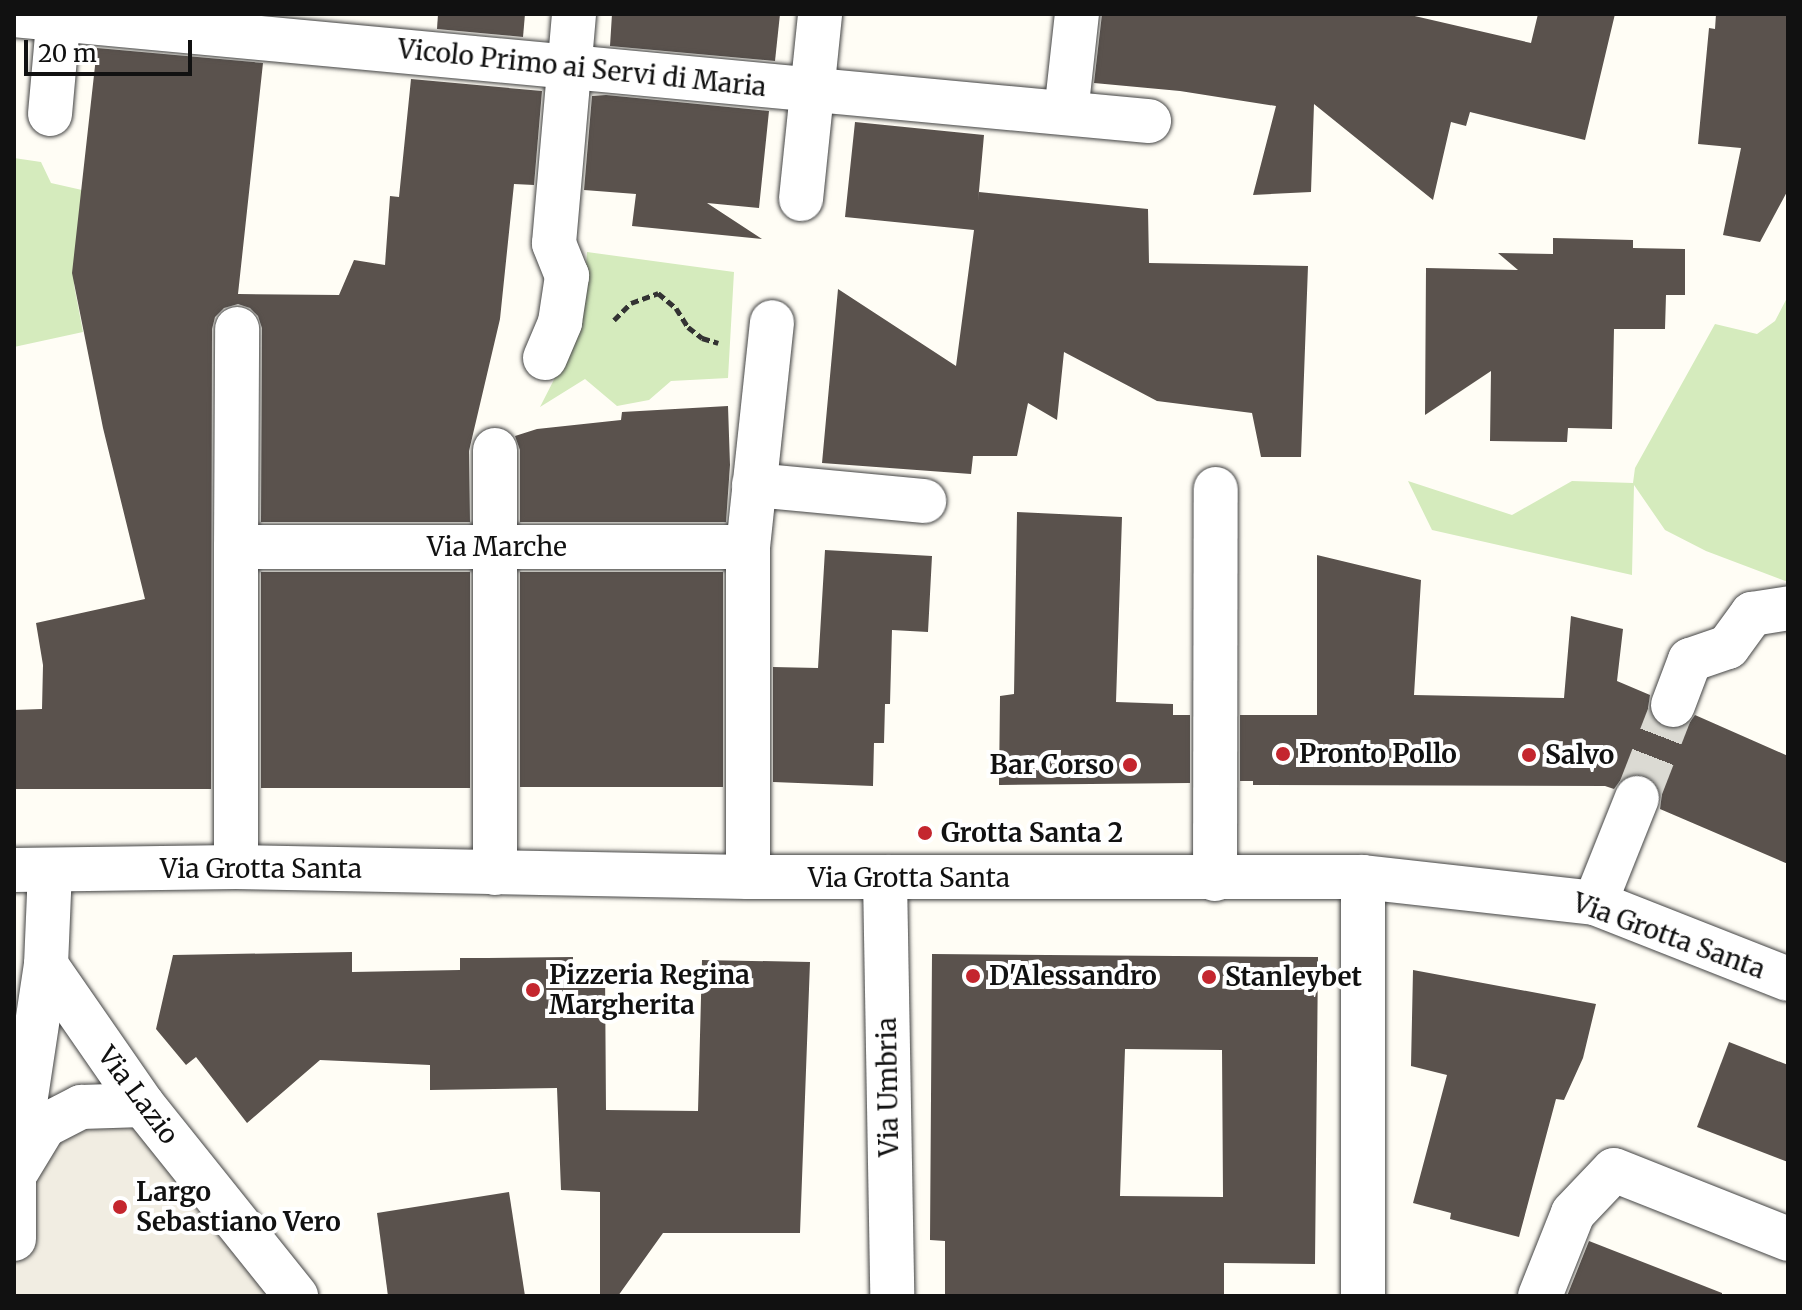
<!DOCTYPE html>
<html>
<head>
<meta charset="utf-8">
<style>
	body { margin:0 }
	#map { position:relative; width:1802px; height:1310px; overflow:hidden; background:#fffdf5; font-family:Merriweather,serif }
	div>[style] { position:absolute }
	.green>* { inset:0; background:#d5ebbd }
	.plaza>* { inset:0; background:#f1ede2 }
	.building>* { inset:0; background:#5a524d; transform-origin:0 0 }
	.minor-tunnel>* { height:44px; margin-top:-22px; transform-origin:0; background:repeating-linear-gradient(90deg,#dbdad3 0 44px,transparent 0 66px) }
	.path>* { height:5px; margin-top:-2.5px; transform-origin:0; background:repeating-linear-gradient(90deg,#333 0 8px,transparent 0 12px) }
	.roads { filter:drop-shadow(0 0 2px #444) drop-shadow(0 0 2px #444) }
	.minor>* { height:44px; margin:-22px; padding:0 22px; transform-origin:22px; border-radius:22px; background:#fff }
	.dots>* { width:22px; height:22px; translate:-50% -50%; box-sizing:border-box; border:4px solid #fff; border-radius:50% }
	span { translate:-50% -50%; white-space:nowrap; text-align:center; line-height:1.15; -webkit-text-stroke:8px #fff; paint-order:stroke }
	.street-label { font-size:26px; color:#111 }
	.poi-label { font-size:26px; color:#111; font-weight:700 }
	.left { translate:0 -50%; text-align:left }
	.right { translate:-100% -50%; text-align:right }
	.frame { position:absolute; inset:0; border:16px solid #111; pointer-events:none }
	.scale { position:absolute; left:24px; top:40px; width:168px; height:36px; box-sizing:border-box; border:4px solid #111; border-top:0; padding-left:10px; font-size:24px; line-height:28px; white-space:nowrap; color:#111; -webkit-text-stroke:6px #fff; paint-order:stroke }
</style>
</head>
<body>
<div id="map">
	<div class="green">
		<i style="clip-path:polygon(14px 158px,41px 162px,51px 183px,82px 190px,74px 285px,83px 332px,14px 347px)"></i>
		<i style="clip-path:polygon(587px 252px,734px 272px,728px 378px,671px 381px,649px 400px,617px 406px,585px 379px,540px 407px,563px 362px,584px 291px)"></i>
		<i style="clip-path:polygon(1788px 296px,1788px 582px,1706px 551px,1665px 530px,1634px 485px,1632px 575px,1432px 530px,1408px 481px,1512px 515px,1572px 481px,1633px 483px,1635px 468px,1715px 324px,1757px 334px,1775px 321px)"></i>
	</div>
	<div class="plaza">
		<i style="clip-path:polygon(143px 1105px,296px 1296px,14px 1296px,14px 1176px,44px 1126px)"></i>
	</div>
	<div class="building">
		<i style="clip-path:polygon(438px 14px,525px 14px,523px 37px,437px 29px)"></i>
		<i style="clip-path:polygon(612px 14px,780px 14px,775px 61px,610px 46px)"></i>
		<i style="clip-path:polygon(1102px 14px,1406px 14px,1531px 43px,1538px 14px,1615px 14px,1585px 140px,1470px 112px,1466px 126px,1451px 122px,1433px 200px,1314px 104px,1311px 192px,1253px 195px,1276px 106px,1180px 91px,1094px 83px)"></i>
		<i style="clip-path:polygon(1716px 14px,1788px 14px,1788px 190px,1760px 242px,1723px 235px,1741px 148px,1698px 144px,1709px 28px,1715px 29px)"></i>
		<i style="clip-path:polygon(97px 48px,263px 63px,238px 294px,339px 295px,354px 260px,385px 265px,390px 196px,399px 197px,411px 79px,542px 91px,534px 185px,514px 184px,500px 319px,469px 451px,470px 522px,261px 522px,262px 328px,258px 316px,250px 308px,238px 304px,224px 308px,215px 317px,212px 329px,211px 789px,14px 789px,14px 710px,42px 709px,43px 665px,36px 623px,145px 599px,103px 428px,72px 273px)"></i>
		<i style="clip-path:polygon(606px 95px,769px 111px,759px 208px,707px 203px,762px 239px,632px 226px,636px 194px,584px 190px,592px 96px)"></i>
		<i style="clip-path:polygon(855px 122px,984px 135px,978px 202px,979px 192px,1148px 209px,1149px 263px,1308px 266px,1301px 457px,1261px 457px,1252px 413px,1157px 401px,1064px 352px,1057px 420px,1028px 403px,1017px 456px,973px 456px,971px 474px,822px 463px,838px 289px,956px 366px,974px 230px,845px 217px)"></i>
		<i style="clip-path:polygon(1553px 238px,1633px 240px,1633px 248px,1685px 249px,1685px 295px,1666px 295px,1665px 329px,1614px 329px,1612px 429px,1568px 428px,1567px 442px,1490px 441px,1491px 371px,1425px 415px,1426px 268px,1518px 270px,1498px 253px,1553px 254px)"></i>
		<i style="clip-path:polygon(728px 406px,730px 465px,726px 522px,520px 522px,520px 450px,515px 436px,537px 429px,621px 420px,622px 412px)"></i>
		<i style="clip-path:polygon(1017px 512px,1122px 517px,1116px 702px,1173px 704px,1173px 715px,1190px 715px,1190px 783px,999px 785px,1000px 696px,1014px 694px)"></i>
		<i style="clip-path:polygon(825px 550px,932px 556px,928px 632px,892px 630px,890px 704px,885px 704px,884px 743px,874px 743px,873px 786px,773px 782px,773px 667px,818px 668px)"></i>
		<i style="clip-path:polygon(1317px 555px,1421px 580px,1414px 695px,1564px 698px,1571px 616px,1623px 629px,1617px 681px,1650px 695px,1648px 708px,1654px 721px,1663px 728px,1676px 730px,1688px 725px,1695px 715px,1788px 756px,1788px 864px,1660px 809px,1662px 794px,1656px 782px,1646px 775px,1633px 773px,1622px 778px,1614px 789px,1605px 786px,1253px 785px,1253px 781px,1240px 781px,1240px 715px,1317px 715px)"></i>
		<i style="left:261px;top:572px;width:209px;height:216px"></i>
		<i style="left:520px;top:572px;width:203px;height:215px"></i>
		<i style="clip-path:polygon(352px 952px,352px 972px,460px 970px,460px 958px,487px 958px,573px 957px,573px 969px,605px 969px,606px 1110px,698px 1111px,702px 960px,810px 962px,800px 1233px,663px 1233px,618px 1296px,600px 1296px,600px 1192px,561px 1190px,557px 1088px,430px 1090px,430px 1065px,320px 1060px,247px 1123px,196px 1057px,186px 1065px,156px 1029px,173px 955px)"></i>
		<i style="clip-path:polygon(evenodd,932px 954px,1318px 957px,1315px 1264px,1224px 1263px,1224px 1296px,945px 1296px,945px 1241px,930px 1240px,932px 954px,1125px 1049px,1222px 1050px,1223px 1197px,1120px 1196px,1125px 1049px)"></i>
		<i style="clip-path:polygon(1413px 970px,1596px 1004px,1583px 1058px,1564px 1100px,1556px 1099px,1519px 1237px,1450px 1219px,1451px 1213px,1413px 1203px,1447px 1075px,1411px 1066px)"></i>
		<i style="clip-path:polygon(1729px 1042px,1788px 1065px,1788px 1162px,1697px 1127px)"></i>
		<i style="clip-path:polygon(509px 1192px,525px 1296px,388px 1296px,377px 1213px)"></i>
		<i style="clip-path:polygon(1589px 1241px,1722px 1293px,1722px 1296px,1567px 1296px)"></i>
	</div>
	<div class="minor-tunnel">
		<i style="left:1637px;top:798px;width:100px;rotate:-68.8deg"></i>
	</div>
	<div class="path">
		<i style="left:614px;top:320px;width:24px;rotate:-45deg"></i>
		<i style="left:631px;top:303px;width:29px;rotate:-20deg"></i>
		<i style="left:658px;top:293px;width:23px;rotate:40deg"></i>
		<i style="left:676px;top:308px;width:22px;rotate:58deg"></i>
		<i style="left:688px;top:327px;width:18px;rotate:38deg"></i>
		<i style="left:702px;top:338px;width:17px;rotate:17deg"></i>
	</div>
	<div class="roads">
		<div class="minor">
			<i style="left:14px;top:15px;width:1140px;rotate:5.34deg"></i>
			<i style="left:1066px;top:113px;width:100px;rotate:-83.7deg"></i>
			<i style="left:50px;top:114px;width:100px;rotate:-84.9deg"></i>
			<i style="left:801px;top:199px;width:186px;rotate:-84.1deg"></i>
			<i style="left:545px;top:358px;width:39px;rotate:-67deg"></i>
			<i style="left:560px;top:322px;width:47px;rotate:-81.3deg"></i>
			<i style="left:567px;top:276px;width:35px;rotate:-112deg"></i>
			<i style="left:554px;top:243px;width:230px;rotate:-85deg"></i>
			<i style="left:754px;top:485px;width:171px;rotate:5.4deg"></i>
			<i style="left:236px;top:547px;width:218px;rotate:-89.7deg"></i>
			<i style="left:748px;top:547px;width:226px;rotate:-83.9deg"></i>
			<i style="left:1673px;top:705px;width:48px;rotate:-69.3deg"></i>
			<i style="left:1690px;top:660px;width:40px;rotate:-18.9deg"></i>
			<i style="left:1728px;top:647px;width:41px;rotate:-54deg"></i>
			<i style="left:1752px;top:614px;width:36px;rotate:-9deg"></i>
			<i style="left:236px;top:867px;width:320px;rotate:-90deg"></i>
			<i style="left:236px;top:547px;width:512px"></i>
			<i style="left:748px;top:547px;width:330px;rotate:90deg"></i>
			<i style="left:14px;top:870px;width:222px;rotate:-0.8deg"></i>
			<i style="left:236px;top:867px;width:512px;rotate:1.12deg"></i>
			<i style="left:748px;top:877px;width:615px"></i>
			<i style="left:1363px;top:877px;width:233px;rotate:6.4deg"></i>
			<i style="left:1595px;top:903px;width:207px;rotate:21.5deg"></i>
			<i style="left:495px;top:873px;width:423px;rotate:-90deg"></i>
			<i style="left:885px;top:877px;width:419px;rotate:89deg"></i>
			<i style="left:1215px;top:879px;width:390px;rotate:-89.9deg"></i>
			<i style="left:1595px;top:903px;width:113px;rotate:-68.2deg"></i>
			<i style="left:46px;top:965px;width:170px;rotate:55.3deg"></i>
			<i style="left:143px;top:1105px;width:245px;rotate:51.3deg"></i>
			<i style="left:18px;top:1169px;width:50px;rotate:-58.8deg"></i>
			<i style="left:44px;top:1126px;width:42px;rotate:-27.2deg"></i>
			<i style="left:81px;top:1107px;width:62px;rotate:-1.8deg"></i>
			<i style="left:14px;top:1239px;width:63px;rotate:-90deg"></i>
			<i style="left:14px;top:1176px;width:213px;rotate:-81.4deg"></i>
			<i style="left:46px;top:965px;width:95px;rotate:-87.6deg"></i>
			<i style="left:1363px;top:1296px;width:419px;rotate:-90deg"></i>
			<i style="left:1540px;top:1296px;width:89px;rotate:-68.3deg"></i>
			<i style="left:1573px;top:1213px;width:59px;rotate:-46.4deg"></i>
			<i style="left:1614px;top:1170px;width:187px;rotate:21.6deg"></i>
		</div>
	</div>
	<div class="dots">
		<i style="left:1283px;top:754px;background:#c4262e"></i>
		<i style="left:1529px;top:755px;background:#c4262e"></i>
		<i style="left:1130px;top:765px;background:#c4262e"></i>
		<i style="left:925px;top:833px;background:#c4262e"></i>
		<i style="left:973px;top:976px;background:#c4262e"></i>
		<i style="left:1209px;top:977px;background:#c4262e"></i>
		<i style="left:533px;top:990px;background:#c4262e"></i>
		<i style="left:120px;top:1207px;background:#c4262e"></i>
	</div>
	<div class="street-label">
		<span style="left:582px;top:68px;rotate:6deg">Vicolo Primo ai Servi di Maria</span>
		<span style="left:497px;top:547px">Via Marche</span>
		<span style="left:261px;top:869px">Via Grotta Santa</span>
		<span style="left:909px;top:878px">Via Grotta Santa</span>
		<span style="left:1669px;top:936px;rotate:20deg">Via Grotta Santa</span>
		<span style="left:888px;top:1087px;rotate:-91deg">Via Umbria</span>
		<span style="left:138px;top:1095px;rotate:53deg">Via Lazio</span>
	</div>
	<div class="poi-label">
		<span class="left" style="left:1299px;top:754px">Pronto Pollo</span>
		<span class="left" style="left:1545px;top:755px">Salvo</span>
		<span class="right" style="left:1114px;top:765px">Bar Corso</span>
		<span class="left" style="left:941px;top:833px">Grotta Santa 2</span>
		<span class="left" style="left:549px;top:990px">Pizzeria Regina<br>Margherita</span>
		<span class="left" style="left:989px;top:976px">D'Alessandro</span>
		<span class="left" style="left:1225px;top:977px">Stanleybet</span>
		<span class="left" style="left:136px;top:1207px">Largo<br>Sebastiano Vero</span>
	</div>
	<div class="frame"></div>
	<div class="scale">20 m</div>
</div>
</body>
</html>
